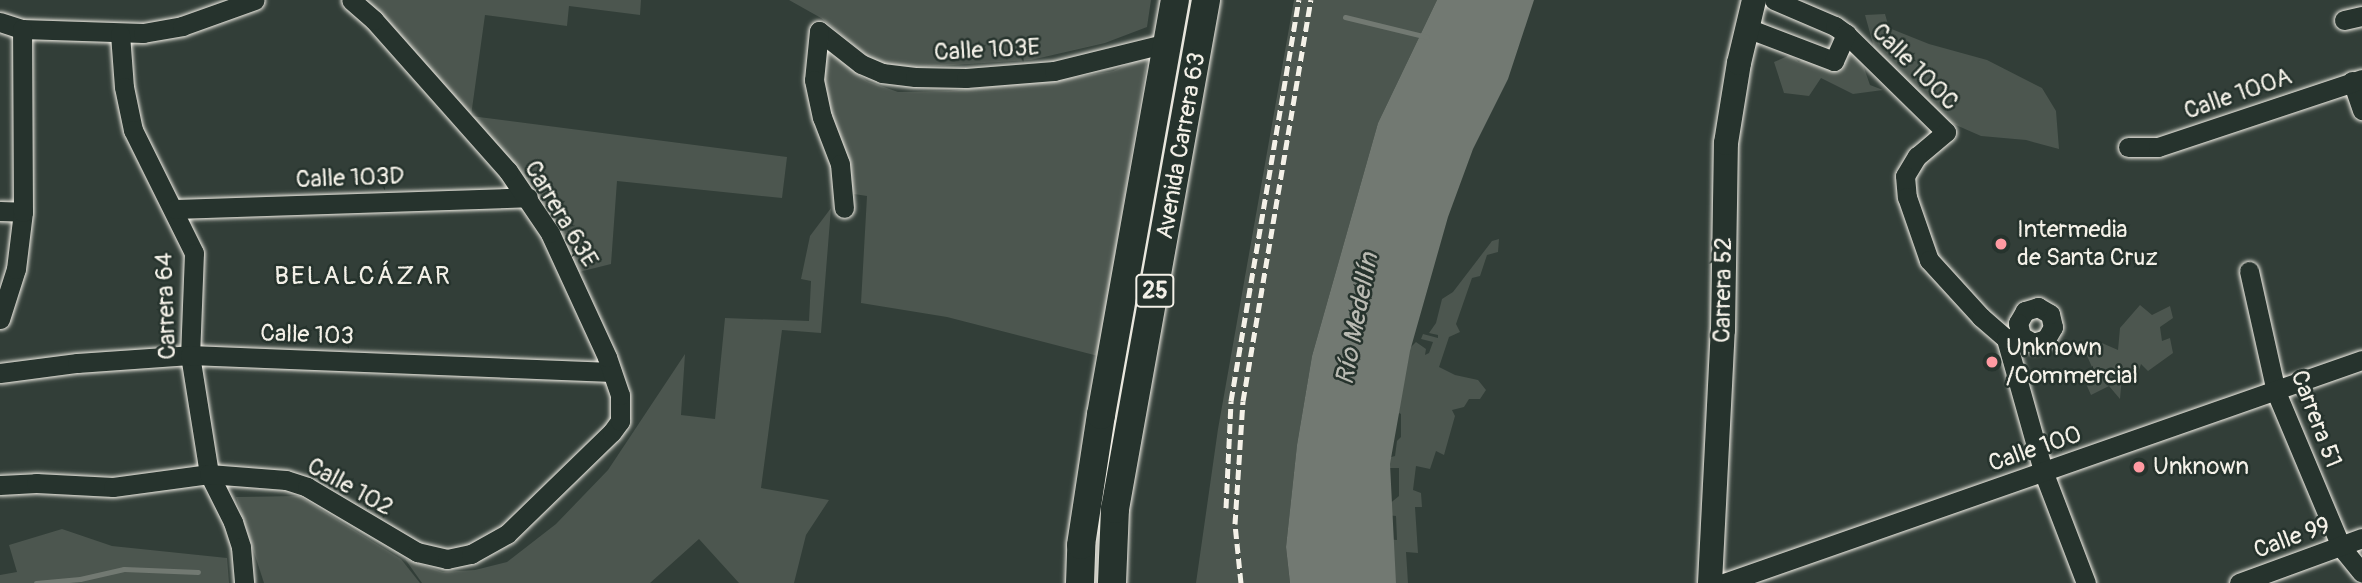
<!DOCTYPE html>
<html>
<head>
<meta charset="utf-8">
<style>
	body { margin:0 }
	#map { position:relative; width:2362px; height:583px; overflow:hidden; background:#323e38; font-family:Pangolin,sans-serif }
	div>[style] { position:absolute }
	.green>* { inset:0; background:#4c564f }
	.water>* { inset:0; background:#727972 }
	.stream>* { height:5px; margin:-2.5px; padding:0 2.5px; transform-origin:2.5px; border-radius:2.5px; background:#727972 }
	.roads { filter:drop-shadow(0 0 2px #f4f1e8) drop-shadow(0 0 2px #f4f1e8) }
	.minor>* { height:19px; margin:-9.5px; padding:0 9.5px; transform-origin:9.5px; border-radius:9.5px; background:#26332d }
	.major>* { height:24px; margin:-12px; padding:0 12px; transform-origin:12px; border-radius:12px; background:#26332d }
	.highway>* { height:28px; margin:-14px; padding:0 14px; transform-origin:14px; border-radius:14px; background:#26332d }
	.rail>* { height:5px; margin-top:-2.5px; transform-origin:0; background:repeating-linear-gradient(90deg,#f4f1e8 0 10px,transparent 0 15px) }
	.dots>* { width:19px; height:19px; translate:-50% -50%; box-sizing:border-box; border:4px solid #26332d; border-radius:50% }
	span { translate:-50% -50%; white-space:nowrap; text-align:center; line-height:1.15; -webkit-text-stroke:5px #26332d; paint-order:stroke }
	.shield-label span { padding:2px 5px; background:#26332d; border:2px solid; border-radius:5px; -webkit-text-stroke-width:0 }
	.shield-label { font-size:23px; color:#f4f1e8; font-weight:700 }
	.street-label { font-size:24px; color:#f4f1e8 }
	.poi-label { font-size:24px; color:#f4f1e8 }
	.left { translate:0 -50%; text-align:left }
	.neighbourhood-label { font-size:26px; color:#f4f1e8; letter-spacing:2px }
	.water-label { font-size:26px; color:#babbb3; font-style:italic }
</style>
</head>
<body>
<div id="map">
	<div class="green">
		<i style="clip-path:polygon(358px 0,641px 0,640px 15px,569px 6px,567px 26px,485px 15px,471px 116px,787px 157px,782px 198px,617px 181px,611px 264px,579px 272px,550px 214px,516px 171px)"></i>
		<i style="clip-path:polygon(789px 0,1151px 0,1147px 27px,1105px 43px,1031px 60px,894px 69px,870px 58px,821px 18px)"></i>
		<i style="clip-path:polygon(1185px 0,1198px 0,1101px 583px,1089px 583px,1088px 568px)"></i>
		<i style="clip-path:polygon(1294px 0,1437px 0,1378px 123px,1312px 356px,1297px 445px,1286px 547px,1290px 583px,1196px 583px,1218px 429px)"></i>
		<i style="clip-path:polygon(1885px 14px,1889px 28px,1929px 44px,1987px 60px,2042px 88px,2056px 111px,2059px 149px,2026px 140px,1981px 136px,1949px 122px,1881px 73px,1865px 15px)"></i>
		<i style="clip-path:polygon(1835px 26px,1857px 48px,1870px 85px,1883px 90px,1853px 94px,1821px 78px,1809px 96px,1784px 93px,1774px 62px,1790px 55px,1799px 62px,1816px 50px,1837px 57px)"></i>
		<i style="clip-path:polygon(825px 49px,867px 81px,898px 92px,949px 91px,1065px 79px,1113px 71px,1148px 55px,1098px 356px,947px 317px,861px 303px,867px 196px,854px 194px,846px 158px,833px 125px,823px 75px)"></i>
		<i style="clip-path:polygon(831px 208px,821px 333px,782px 330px,761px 488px,829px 500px,806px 535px,794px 583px,739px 583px,699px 539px,650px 583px,422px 583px,405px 559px,443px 572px,475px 570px,507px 562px,556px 524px,608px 470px,685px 354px,681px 415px,715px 419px,725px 318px,809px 321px,811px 281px,801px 279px,810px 236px)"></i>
		<i style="clip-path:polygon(1499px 239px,1498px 252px,1487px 255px,1480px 276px,1472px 278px,1456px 324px,1460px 332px,1449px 337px,1439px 367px,1455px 375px,1478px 380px,1486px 390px,1480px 399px,1469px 399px,1464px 407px,1452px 410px,1455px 416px,1444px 455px,1436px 451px,1430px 469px,1416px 466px,1413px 490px,1421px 493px,1422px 507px,1415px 507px,1418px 553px,1406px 552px,1408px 583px,1396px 583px,1384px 539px,1397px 540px,1396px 516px,1386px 515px,1388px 505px,1399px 496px,1399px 468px,1385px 468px,1384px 459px,1395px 456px,1397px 441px,1401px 437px,1401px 414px,1393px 410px,1397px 361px,1416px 342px,1426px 349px,1425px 355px,1429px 353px,1433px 342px,1421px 339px,1423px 334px,1438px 338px,1438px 335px,1429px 333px,1436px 323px,1442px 299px,1453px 292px,1492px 241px)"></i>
		<i style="clip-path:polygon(2140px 305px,2152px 315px,2170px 306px,2173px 318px,2160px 327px,2162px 341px,2170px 338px,2173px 353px,2148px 371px,2141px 364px,2138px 373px,2128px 378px,2122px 376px,2120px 399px,2109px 386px,2091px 395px,2083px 377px,2092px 367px,2083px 347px,2095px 340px,2118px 350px,2120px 328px)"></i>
		<i style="clip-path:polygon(299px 496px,401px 559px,420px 583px,264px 583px,236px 497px)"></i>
		<i style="clip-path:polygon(62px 529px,112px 546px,227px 558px,229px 583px,0 583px,0 575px,17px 572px,9px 545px)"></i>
	</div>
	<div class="water">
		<i style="clip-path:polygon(1437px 0,1534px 0,1508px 79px,1473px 149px,1448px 217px,1410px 351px,1390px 464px,1396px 583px,1290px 583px,1286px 547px,1297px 445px,1312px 356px,1378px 123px)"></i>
	</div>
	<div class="stream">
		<i style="left:1345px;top:17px;width:84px;rotate:13.7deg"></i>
		<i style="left:36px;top:583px;width:44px;rotate:-5.2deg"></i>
		<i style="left:80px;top:579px;width:45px;rotate:-12.8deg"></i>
		<i style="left:124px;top:569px;width:74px;rotate:2.3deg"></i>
	</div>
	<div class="roads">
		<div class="minor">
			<i style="left:1774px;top:0;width:66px;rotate:23.1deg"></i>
			<i style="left:1835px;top:26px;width:14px;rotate:36deg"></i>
			<i style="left:1846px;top:34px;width:140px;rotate:44.4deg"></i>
			<i style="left:1946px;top:132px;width:38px;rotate:140deg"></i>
			<i style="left:1917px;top:156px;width:23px;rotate:121deg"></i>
			<i style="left:1905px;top:176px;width:21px;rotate:85deg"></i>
			<i style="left:1907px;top:197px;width:67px;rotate:70.8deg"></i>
			<i style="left:1929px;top:260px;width:77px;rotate:47.6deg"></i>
			<i style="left:1981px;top:317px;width:33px;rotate:41deg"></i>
			<i style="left:2006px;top:339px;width:137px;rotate:74.3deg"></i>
			<i style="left:2043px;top:471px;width:120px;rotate:69deg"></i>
			<i style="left:2344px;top:20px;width:18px;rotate:-13deg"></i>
			<i style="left:0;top:22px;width:23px;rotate:18deg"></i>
			<i style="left:22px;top:29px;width:121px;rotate:1.9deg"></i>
			<i style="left:143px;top:33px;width:40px;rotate:-10deg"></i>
			<i style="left:182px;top:26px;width:77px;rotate:-19.6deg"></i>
			<i style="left:1747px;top:28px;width:93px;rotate:20.8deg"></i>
			<i style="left:1834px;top:61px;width:30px;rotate:-66deg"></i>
			<i style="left:819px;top:31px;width:53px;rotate:38.2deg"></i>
			<i style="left:861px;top:64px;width:23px;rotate:23deg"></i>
			<i style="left:882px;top:73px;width:33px;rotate:7deg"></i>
			<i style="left:915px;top:77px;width:51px;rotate:1.1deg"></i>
			<i style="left:966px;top:78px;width:88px;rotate:-4.5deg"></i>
			<i style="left:1054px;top:71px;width:116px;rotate:-13.9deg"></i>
			<i style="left:819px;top:31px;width:49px;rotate:95.8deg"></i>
			<i style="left:814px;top:80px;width:38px;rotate:78deg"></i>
			<i style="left:822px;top:117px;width:50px;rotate:69deg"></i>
			<i style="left:840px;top:164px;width:44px;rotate:84.8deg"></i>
			<i style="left:120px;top:34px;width:53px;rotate:85.7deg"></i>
			<i style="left:124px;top:87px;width:44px;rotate:78.2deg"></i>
			<i style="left:133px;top:130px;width:137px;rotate:63.6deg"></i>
			<i style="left:194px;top:253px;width:102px;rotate:92.2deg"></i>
			<i style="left:190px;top:355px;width:121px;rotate:80.9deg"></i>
			<i style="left:209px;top:474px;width:54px;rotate:63.4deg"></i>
			<i style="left:233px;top:522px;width:26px;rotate:72deg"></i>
			<i style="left:241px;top:547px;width:36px;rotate:85deg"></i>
			<i style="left:2352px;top:81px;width:31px;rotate:71deg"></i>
			<i style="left:2128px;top:147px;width:30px"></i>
			<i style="left:2158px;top:147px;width:215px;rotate:-18.4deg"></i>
			<i style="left:175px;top:209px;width:353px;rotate:-1.9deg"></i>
			<i style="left:0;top:211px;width:23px;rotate:2deg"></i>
			<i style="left:2249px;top:271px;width:124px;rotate:77.4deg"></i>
			<i style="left:2276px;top:392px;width:168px;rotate:67.2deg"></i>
			<i style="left:2341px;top:547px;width:33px;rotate:51deg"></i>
			<i style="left:0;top:319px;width:52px;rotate:-72.3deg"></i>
			<i style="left:16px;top:269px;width:57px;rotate:-83deg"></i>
			<i style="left:23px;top:212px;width:183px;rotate:-90.3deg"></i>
			<i style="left:2006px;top:339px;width:15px;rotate:-11deg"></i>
			<i style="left:2021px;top:336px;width:14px;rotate:30deg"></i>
			<i style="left:2033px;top:343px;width:14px;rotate:-17deg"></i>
			<i style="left:2046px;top:339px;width:14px;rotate:-60deg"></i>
			<i style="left:2053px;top:327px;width:13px;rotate:-103deg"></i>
			<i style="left:2050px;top:314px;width:14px;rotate:-150deg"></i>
			<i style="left:2038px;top:307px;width:14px;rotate:163deg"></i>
			<i style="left:2025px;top:311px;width:14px;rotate:120deg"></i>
			<i style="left:2018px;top:323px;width:13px;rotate:77deg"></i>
			<i style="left:0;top:373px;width:78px;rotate:-7.4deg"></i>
			<i style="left:77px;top:363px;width:113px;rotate:-4deg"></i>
			<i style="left:190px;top:355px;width:422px;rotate:2.3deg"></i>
			<i style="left:0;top:485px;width:36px;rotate:-3deg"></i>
			<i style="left:36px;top:483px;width:77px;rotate:3deg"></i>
			<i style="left:113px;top:487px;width:97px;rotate:-7.7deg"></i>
			<i style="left:209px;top:474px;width:77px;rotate:4.5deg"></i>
			<i style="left:286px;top:480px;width:22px;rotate:18deg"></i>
			<i style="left:307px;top:487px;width:128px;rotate:30.6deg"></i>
			<i style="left:417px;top:552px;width:31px;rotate:13deg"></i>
			<i style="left:447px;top:559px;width:25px;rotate:-12deg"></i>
			<i style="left:471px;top:554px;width:41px;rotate:-29.1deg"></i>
			<i style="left:507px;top:534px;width:146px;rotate:-44.2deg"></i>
			<i style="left:612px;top:432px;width:14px;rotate:-54deg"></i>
			<i style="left:620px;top:421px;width:26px;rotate:-90deg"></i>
			<i style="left:620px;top:395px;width:40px;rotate:-108.9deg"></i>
			<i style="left:607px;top:357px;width:136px;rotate:-114.7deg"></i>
			<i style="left:550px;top:233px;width:75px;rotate:-124.1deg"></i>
			<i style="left:508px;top:171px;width:202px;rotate:-131.6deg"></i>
			<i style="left:374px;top:20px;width:30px;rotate:-139deg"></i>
			<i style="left:1724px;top:583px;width:676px;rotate:-19.27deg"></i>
			<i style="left:2239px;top:583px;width:131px;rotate:-20.1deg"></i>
		</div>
		<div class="major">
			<i style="left:1710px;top:583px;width:253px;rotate:-87.1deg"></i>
			<i style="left:1723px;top:330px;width:187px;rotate:-89.1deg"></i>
			<i style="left:1726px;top:143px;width:81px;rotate:-80.8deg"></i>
			<i style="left:1739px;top:63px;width:65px;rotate:-76.6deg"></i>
		</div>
		<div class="highway">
			<i style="left:1080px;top:583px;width:38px;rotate:-88deg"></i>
			<i style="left:1081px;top:545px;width:132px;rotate:-81.3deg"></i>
			<i style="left:1101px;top:415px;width:422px;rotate:-79.9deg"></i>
			<i style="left:1112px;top:583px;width:74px;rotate:-87.7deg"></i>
			<i style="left:1115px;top:509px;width:517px;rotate:-79.86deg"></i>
		</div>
	</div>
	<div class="rail">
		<i style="left:1226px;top:508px;width:107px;rotate:-87.3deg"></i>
		<i style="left:1231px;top:401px;width:407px;rotate:-80.4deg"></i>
		<i style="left:1241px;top:583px;width:59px;rotate:-95.8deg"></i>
		<i style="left:1235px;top:524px;width:123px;rotate:-86.3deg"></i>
		<i style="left:1243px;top:401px;width:407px;rotate:-80.4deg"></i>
	</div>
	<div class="dots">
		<i style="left:2001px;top:244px;background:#ff9aa2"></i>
		<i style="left:1992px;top:362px;background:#ff9aa2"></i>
		<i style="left:2139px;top:467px;background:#ff9aa2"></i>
	</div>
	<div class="shield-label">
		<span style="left:1155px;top:291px">25</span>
	</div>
	<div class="street-label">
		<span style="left:987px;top:50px;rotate:-3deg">Calle 103E</span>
		<span style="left:1915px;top:67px;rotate:45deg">Calle 100C</span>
		<span style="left:2238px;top:94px;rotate:-19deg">Calle 100A</span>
		<span style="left:1181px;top:146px;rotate:-80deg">Avenida Carrera 63</span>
		<span style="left:350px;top:178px;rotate:-2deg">Calle 103D</span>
		<span style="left:561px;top:214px;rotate:59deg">Carrera 63E</span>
		<span style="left:1723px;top:290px;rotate:-89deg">Carrera 52</span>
		<span style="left:166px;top:306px;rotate:-92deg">Carrera 64</span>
		<span style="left:307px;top:335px;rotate:2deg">Calle 103</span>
		<span style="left:2316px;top:419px;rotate:69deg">Carrera 51</span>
		<span style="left:2035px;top:449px;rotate:-19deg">Calle 100</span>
		<span style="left:350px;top:487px;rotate:29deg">Calle 102</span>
		<span style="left:2292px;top:538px;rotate:-20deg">Calle 99</span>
	</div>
	<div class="poi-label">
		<span class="left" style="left:2017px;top:244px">Intermedia<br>de Santa Cruz</span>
		<span class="left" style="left:2006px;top:362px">Unknown<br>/Commercial</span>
		<span class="left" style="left:2153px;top:467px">Unknown</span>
	</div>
	<div class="neighbourhood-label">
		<span style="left:363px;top:277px">BELALCÁZAR</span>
	</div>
	<div class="water-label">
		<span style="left:1358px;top:319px;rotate:-79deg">Río Medellín</span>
	</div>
</div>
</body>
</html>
